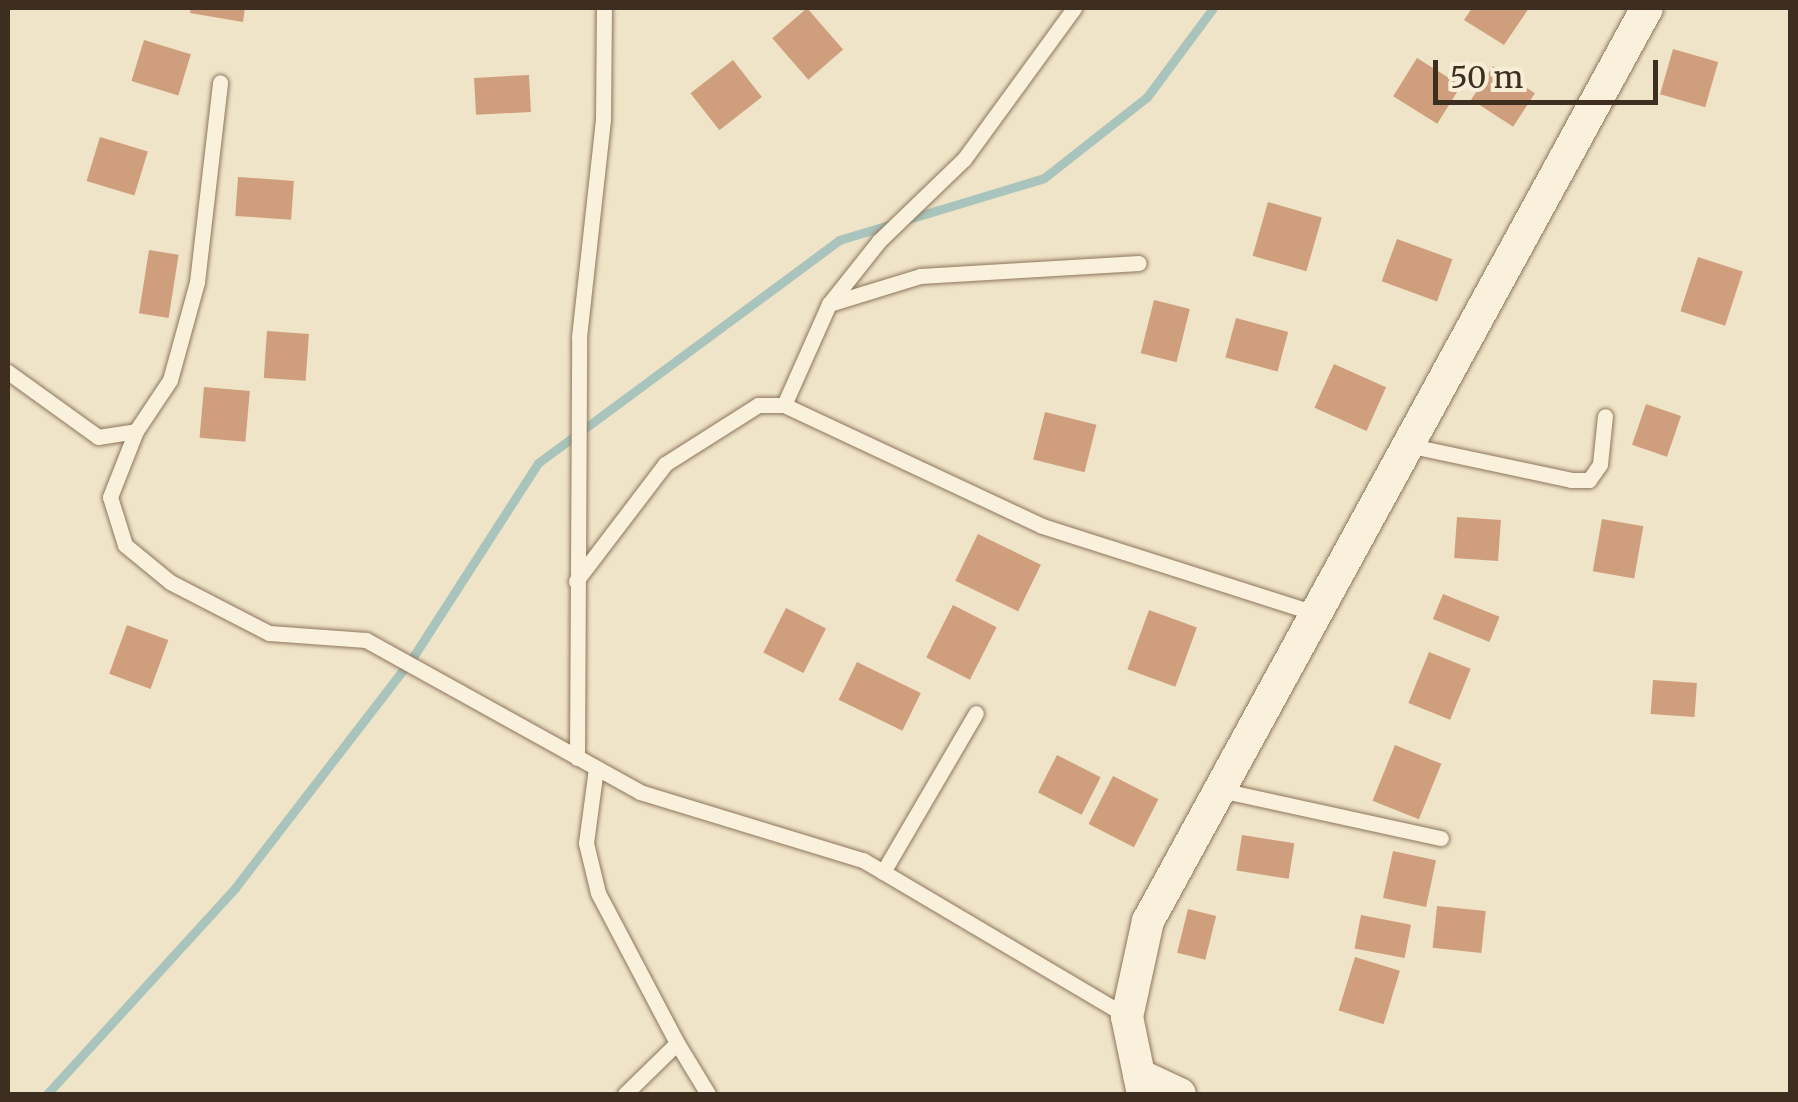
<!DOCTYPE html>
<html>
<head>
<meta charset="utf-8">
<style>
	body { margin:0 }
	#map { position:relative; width:1798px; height:1102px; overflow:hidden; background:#f0e4c8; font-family:Merriweather,serif }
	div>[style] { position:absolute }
	.stream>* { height:9px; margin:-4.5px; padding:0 4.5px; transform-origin:4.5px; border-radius:4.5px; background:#a9c4bc }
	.building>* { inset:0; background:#cf9f7d; transform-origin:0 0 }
	.roads { filter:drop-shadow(0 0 2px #8d765c) drop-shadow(0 0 2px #8d765c) }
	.lane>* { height:15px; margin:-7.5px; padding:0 7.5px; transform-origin:7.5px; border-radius:7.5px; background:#faf1dc }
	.street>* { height:32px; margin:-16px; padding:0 16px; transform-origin:16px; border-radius:16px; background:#faf1dc }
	span { translate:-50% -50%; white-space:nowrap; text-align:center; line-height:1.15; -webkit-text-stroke:8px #f7eed8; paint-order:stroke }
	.frame { position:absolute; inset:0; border:10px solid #3d2e20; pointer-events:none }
	.scale { position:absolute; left:1433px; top:60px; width:225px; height:45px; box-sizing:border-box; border:5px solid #3d2e20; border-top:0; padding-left:12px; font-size:30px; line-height:35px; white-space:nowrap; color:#3d2e20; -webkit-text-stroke:8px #f7eed8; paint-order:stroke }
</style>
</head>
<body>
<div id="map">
	<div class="stream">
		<i style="left:47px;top:1094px;width:279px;rotate:-47.6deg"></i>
		<i style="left:235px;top:888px;width:292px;rotate:-52.4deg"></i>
		<i style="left:413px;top:657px;width:231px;rotate:-57.2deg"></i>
		<i style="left:538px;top:463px;width:375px;rotate:-36.5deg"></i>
		<i style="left:839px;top:240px;width:214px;rotate:-16.8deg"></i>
		<i style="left:1044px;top:178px;width:131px;rotate:-38.2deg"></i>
		<i style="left:1147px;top:97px;width:111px;rotate:-53.4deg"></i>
	</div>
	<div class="building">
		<i style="clip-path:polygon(191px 8px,245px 8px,243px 22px,190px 13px)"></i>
		<i style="left:807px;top:8px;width:55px;height:46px;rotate:49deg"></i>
		<i style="clip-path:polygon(1472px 8px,1529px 8px,1504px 45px,1464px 20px)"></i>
		<i style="left:144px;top:40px;width:49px;height:43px;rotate:17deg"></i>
		<i style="left:1673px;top:49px;width:47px;height:47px;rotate:16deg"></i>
		<i style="left:1417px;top:58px;width:52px;height:45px;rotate:32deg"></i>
		<i style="left:733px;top:60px;width:47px;height:54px;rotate:52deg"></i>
		<i style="left:1493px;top:66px;width:50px;height:40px;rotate:33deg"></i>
		<i style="left:529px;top:75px;width:37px;height:55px;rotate:87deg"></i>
		<i style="left:100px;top:137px;width:50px;height:46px;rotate:17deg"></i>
		<i style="left:238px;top:177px;width:56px;height:39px;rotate:4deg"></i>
		<i style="left:1268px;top:202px;width:56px;height:56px;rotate:16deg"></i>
		<i style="left:1397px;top:239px;width:59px;height:45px;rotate:20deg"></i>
		<i style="left:149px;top:250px;width:30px;height:64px;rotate:9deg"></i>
		<i style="left:1698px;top:257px;width:47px;height:57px;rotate:18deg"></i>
		<i style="left:1154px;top:300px;width:37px;height:55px;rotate:14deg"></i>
		<i style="left:1236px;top:318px;width:54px;height:41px;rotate:15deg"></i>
		<i style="left:267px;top:331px;width:42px;height:47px;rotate:4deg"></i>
		<i style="left:1334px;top:364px;width:57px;height:48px;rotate:24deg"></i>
		<i style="left:204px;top:387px;width:46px;height:51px;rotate:5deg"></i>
		<i style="left:1646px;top:404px;width:37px;height:43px;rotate:19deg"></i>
		<i style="left:1045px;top:412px;width:53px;height:49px;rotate:14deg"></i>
		<i style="left:1457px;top:517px;width:44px;height:41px;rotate:4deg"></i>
		<i style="left:1602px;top:519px;width:42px;height:53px;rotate:10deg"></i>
		<i style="left:978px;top:534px;width:70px;height:52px;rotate:26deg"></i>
		<i style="left:1443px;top:594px;width:61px;height:27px;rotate:22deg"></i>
		<i style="left:953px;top:605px;width:49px;height:59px;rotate:27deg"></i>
		<i style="left:786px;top:608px;width:45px;height:50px;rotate:27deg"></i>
		<i style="left:1149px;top:610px;width:51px;height:63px;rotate:20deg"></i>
		<i style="left:127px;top:625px;width:44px;height:52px;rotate:20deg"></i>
		<i style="left:1429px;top:652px;width:45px;height:55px;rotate:22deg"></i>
		<i style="left:857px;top:662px;width:71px;height:42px;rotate:26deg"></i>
		<i style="left:1653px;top:680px;width:44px;height:34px;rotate:4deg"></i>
		<i style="left:1395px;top:745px;width:50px;height:60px;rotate:22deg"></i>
		<i style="left:1057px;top:755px;width:49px;height:42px;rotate:27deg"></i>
		<i style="left:1113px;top:776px;width:51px;height:54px;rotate:27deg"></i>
		<i style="left:1242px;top:835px;width:53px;height:36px;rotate:9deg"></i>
		<i style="left:1393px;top:851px;width:44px;height:48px;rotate:12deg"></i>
		<i style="left:1437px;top:906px;width:49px;height:42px;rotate:6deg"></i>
		<i style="left:1188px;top:909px;width:29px;height:45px;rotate:14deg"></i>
		<i style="left:1361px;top:915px;width:51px;height:34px;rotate:11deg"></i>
		<i style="left:1355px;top:957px;width:47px;height:56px;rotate:17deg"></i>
	</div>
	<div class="roads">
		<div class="lane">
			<i style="left:829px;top:304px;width:95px;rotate:-17.1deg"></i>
			<i style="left:920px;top:276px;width:219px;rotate:-3.4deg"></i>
			<i style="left:8px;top:372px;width:111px;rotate:35.8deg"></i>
			<i style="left:98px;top:437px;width:38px;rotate:-9deg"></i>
			<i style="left:136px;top:431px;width:61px;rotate:-56.3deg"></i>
			<i style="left:170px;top:380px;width:102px;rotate:-74.6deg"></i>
			<i style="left:197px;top:282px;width:201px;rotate:-83.4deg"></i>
			<i style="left:784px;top:405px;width:111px;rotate:-66deg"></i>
			<i style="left:829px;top:304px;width:80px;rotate:-51.6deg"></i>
			<i style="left:879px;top:241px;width:118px;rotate:-44deg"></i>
			<i style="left:964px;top:159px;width:187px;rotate:-53.9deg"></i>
			<i style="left:136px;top:431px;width:71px;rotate:111.5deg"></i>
			<i style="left:110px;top:497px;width:50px;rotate:72.6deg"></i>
			<i style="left:125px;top:545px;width:58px;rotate:39.4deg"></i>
			<i style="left:170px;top:582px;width:111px;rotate:27.3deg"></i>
			<i style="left:269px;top:633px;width:97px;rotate:4.1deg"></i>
			<i style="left:366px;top:640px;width:313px;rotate:29deg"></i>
			<i style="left:640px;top:792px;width:233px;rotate:17deg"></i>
			<i style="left:863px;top:860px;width:307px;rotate:30.6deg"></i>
			<i style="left:1407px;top:445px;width:168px;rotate:12deg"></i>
			<i style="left:1571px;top:480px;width:18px"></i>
			<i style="left:1589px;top:480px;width:19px;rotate:-55deg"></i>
			<i style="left:1600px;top:464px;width:48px;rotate:-84.1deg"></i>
			<i style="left:576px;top:581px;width:147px;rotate:-52.7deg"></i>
			<i style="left:665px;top:464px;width:110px;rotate:-32.4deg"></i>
			<i style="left:758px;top:405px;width:26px"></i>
			<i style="left:784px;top:405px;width:285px;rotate:25.1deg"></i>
			<i style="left:1042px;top:526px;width:286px;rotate:17.7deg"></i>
			<i style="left:577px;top:758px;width:421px;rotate:-89.7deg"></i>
			<i style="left:579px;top:337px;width:219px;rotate:-83.7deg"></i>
			<i style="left:603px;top:119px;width:111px;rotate:-89.5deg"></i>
			<i style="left:596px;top:768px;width:76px;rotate:97.6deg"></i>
			<i style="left:586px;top:843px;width:51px;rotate:76.5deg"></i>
			<i style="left:598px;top:893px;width:170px;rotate:62.2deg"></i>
			<i style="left:677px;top:1043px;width:73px;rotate:135.6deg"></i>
			<i style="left:1220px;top:790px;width:226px;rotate:12.3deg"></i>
			<i style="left:883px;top:872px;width:184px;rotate:-59.7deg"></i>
			<i style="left:677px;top:1043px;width:60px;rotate:58.7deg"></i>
		</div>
		<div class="street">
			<i style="left:1139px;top:1075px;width:45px;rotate:24.9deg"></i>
			<i style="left:1143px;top:1094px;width:79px;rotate:-101.7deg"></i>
			<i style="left:1127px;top:1017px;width:98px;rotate:-77.7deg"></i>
			<i style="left:1148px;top:921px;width:1040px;rotate:-61.34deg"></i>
		</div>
	</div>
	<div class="frame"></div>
	<div class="scale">50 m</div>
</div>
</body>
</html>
